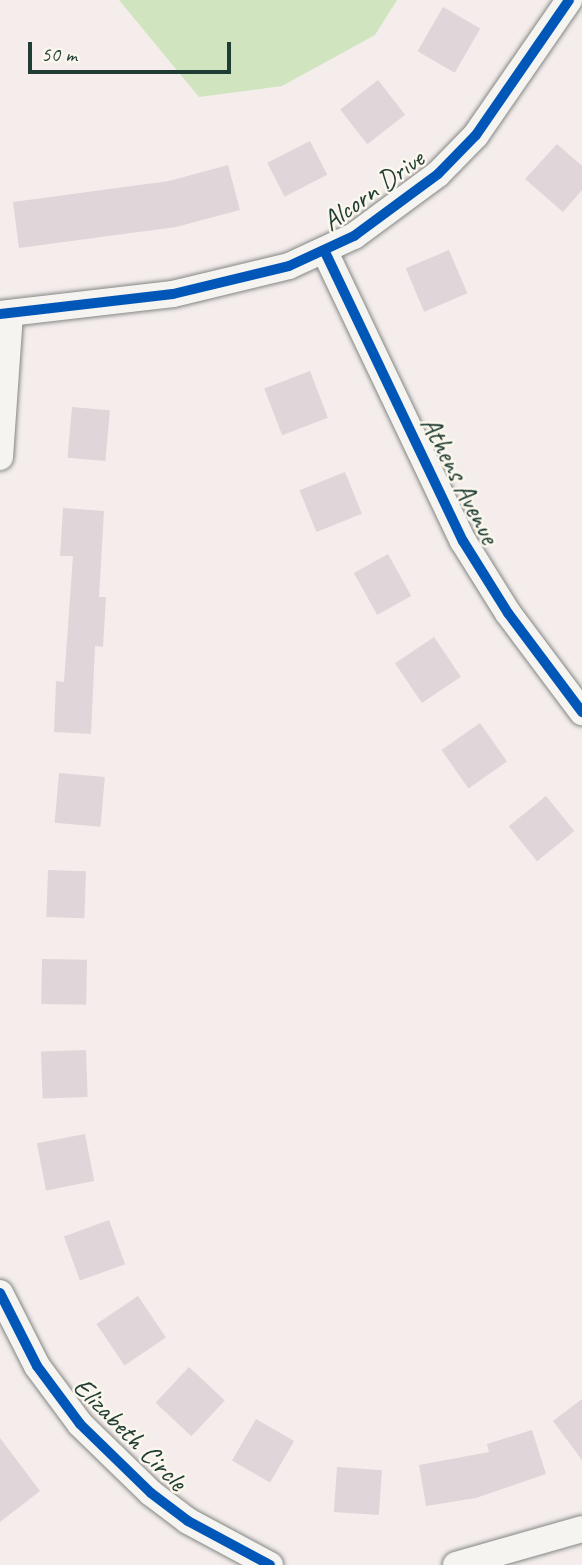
<!DOCTYPE html>
<html>
<head>
<meta charset="utf-8">
<style>
	body { margin:0 }
	#map { position:relative; width:582px; height:1565px; overflow:hidden; background:#f4edec; font-family:Caveat,sans-serif }
	div>[style] { position:absolute }
	.green>* { inset:0; background:#cfe4bf }
	.building>* { inset:0; background:#e0d5d9; transform-origin:0 0 }
	.roads { filter:drop-shadow(0 0 2px #848785) drop-shadow(0 0 2px #848785) }
	.minor>* { height:26px; margin:-13px; padding:0 13px; transform-origin:13px; border-radius:13px; background:#f6f4f0 }
	.cycleway>* { height:10px; margin:-5px; padding:0 5px; transform-origin:5px; border-radius:5px; background:#0057b8 }
	span { translate:-50% -50%; white-space:nowrap; text-align:center; line-height:1.15; -webkit-text-stroke:5px #fbf7ec; paint-order:stroke }
	.street-label { font-size:28px; color:#1f3d34 }
	.scale { position:absolute; left:28px; top:42px; width:203px; height:32px; box-sizing:border-box; border:4px solid #1f3d34; border-top:0; padding-left:9px; font-size:21px; line-height:24px; white-space:nowrap; color:#1f3d34; -webkit-text-stroke:5px #fbf7ec; paint-order:stroke }
</style>
</head>
<body>
<div id="map">
	<div class="green">
		<i style="clip-path:polygon(119px 0,397px 0,375px 35px,282px 86px,199px 97px)"></i>
	</div>
	<div class="building">
		<i style="left:443px;top:7px;width:43px;height:51px;rotate:30deg"></i>
		<i style="left:378px;top:80px;width:44px;height:48px;rotate:52deg"></i>
		<i style="left:310px;top:141px;width:38px;height:48px;rotate:63deg"></i>
		<i style="clip-path:polygon(557px 144px,582px 166px,582px 190px,563px 212px,525px 179px)"></i>
		<i style="clip-path:polygon(228px 165px,240px 210px,176px 227px,19px 248px,13px 202px,169px 181px)"></i>
		<i style="left:449px;top:250px;width:47px;height:47px;rotate:67deg"></i>
		<i style="left:310px;top:371px;width:50px;height:49px;rotate:69deg"></i>
		<i style="left:72px;top:407px;width:38px;height:51px;rotate:5deg"></i>
		<i style="left:345px;top:472px;width:45px;height:49px;rotate:68deg"></i>
		<i style="clip-path:polygon(63px 508px,104px 511px,99px 597px,106px 597px,103px 647px,95px 646px,91px 734px,54px 732px,56px 681px,64px 682px,73px 556px,60px 556px)"></i>
		<i style="left:388px;top:554px;width:48px;height:39px;rotate:61deg"></i>
		<i style="left:434px;top:637px;width:48px;height:47px;rotate:56deg"></i>
		<i style="left:480px;top:723px;width:47px;height:47px;rotate:55deg"></i>
		<i style="left:59px;top:773px;width:46px;height:50px;rotate:5deg"></i>
		<i style="left:546px;top:796px;width:45px;height:48px;rotate:51deg"></i>
		<i style="left:48px;top:870px;width:38px;height:47px;rotate:2deg"></i>
		<i style="left:42px;top:959px;width:45px;height:45px;rotate:1deg"></i>
		<i style="left:86px;top:1050px;width:47px;height:45px;rotate:88deg"></i>
		<i style="left:85px;top:1134px;width:48px;height:49px;rotate:79deg"></i>
		<i style="left:109px;top:1220px;width:47px;height:48px;rotate:70deg"></i>
		<i style="left:138px;top:1296px;width:50px;height:50px;rotate:56deg"></i>
		<i style="left:189px;top:1367px;width:49px;height:49px;rotate:43deg"></i>
		<i style="clip-path:polygon(582px 1399px,582px 1460px,553px 1421px)"></i>
		<i style="left:256px;top:1419px;width:44px;height:48px;rotate:30deg"></i>
		<i style="clip-path:polygon(532px 1430px,546px 1474px,476px 1498px,426px 1506px,419px 1465px,489px 1452px,487px 1444px)"></i>
		<i style="clip-path:polygon(0 1438px,40px 1491px,0 1522px)"></i>
		<i style="left:337px;top:1467px;width:45px;height:45px;rotate:4deg"></i>
	</div>
	<div class="roads">
		<div class="minor">
			<i style="left:325px;top:252px;width:320px;rotate:64.5deg"></i>
			<i style="left:463px;top:541px;width:85px;rotate:58deg"></i>
			<i style="left:508px;top:613px;width:124px;rotate:53.2deg"></i>
			<i style="left:0;top:314px;width:174px;rotate:-6.6deg"></i>
			<i style="left:173px;top:294px;width:119px;rotate:-13.6deg"></i>
			<i style="left:289px;top:266px;width:72px;rotate:-24.8deg"></i>
			<i style="left:354px;top:236px;width:104px;rotate:-36.4deg"></i>
			<i style="left:438px;top:174px;width:54px;rotate:-45.7deg"></i>
			<i style="left:476px;top:135px;width:164px;rotate:-55.4deg"></i>
			<i style="left:0;top:457px;width:144px;rotate:-86deg"></i>
			<i style="left:0;top:1293px;width:82px;rotate:63.1deg"></i>
			<i style="left:37px;top:1366px;width:72px;rotate:53.4deg"></i>
			<i style="left:80px;top:1424px;width:99px;rotate:44.2deg"></i>
			<i style="left:151px;top:1493px;width:46px;rotate:37.1deg"></i>
			<i style="left:188px;top:1521px;width:93px;rotate:28.2deg"></i>
			<i style="left:456px;top:1565px;width:131px;rotate:-15.9deg"></i>
		</div>
	</div>
	<div class="cycleway">
		<i style="left:325px;top:252px;width:320px;rotate:64.5deg"></i>
		<i style="left:463px;top:541px;width:85px;rotate:58deg"></i>
		<i style="left:508px;top:613px;width:124px;rotate:53.2deg"></i>
		<i style="left:0;top:314px;width:174px;rotate:-6.6deg"></i>
		<i style="left:173px;top:294px;width:119px;rotate:-13.6deg"></i>
		<i style="left:289px;top:266px;width:72px;rotate:-24.8deg"></i>
		<i style="left:354px;top:236px;width:104px;rotate:-36.4deg"></i>
		<i style="left:438px;top:174px;width:54px;rotate:-45.7deg"></i>
		<i style="left:476px;top:135px;width:164px;rotate:-55.4deg"></i>
		<i style="left:0;top:1293px;width:82px;rotate:63.1deg"></i>
		<i style="left:37px;top:1366px;width:72px;rotate:53.4deg"></i>
		<i style="left:80px;top:1424px;width:99px;rotate:44.2deg"></i>
		<i style="left:151px;top:1493px;width:46px;rotate:37.1deg"></i>
		<i style="left:188px;top:1521px;width:93px;rotate:28.2deg"></i>
	</div>
	<div class="street-label">
		<span style="left:373px;top:190px;rotate:-36deg">Alcorn Drive</span>
		<span style="left:460px;top:480px;rotate:63deg">Athens Avenue</span>
		<span style="left:130px;top:1434px;rotate:45deg">Elizabeth Circle</span>
	</div>
	<div class="scale">50 m</div>
</div>
</body>
</html>
